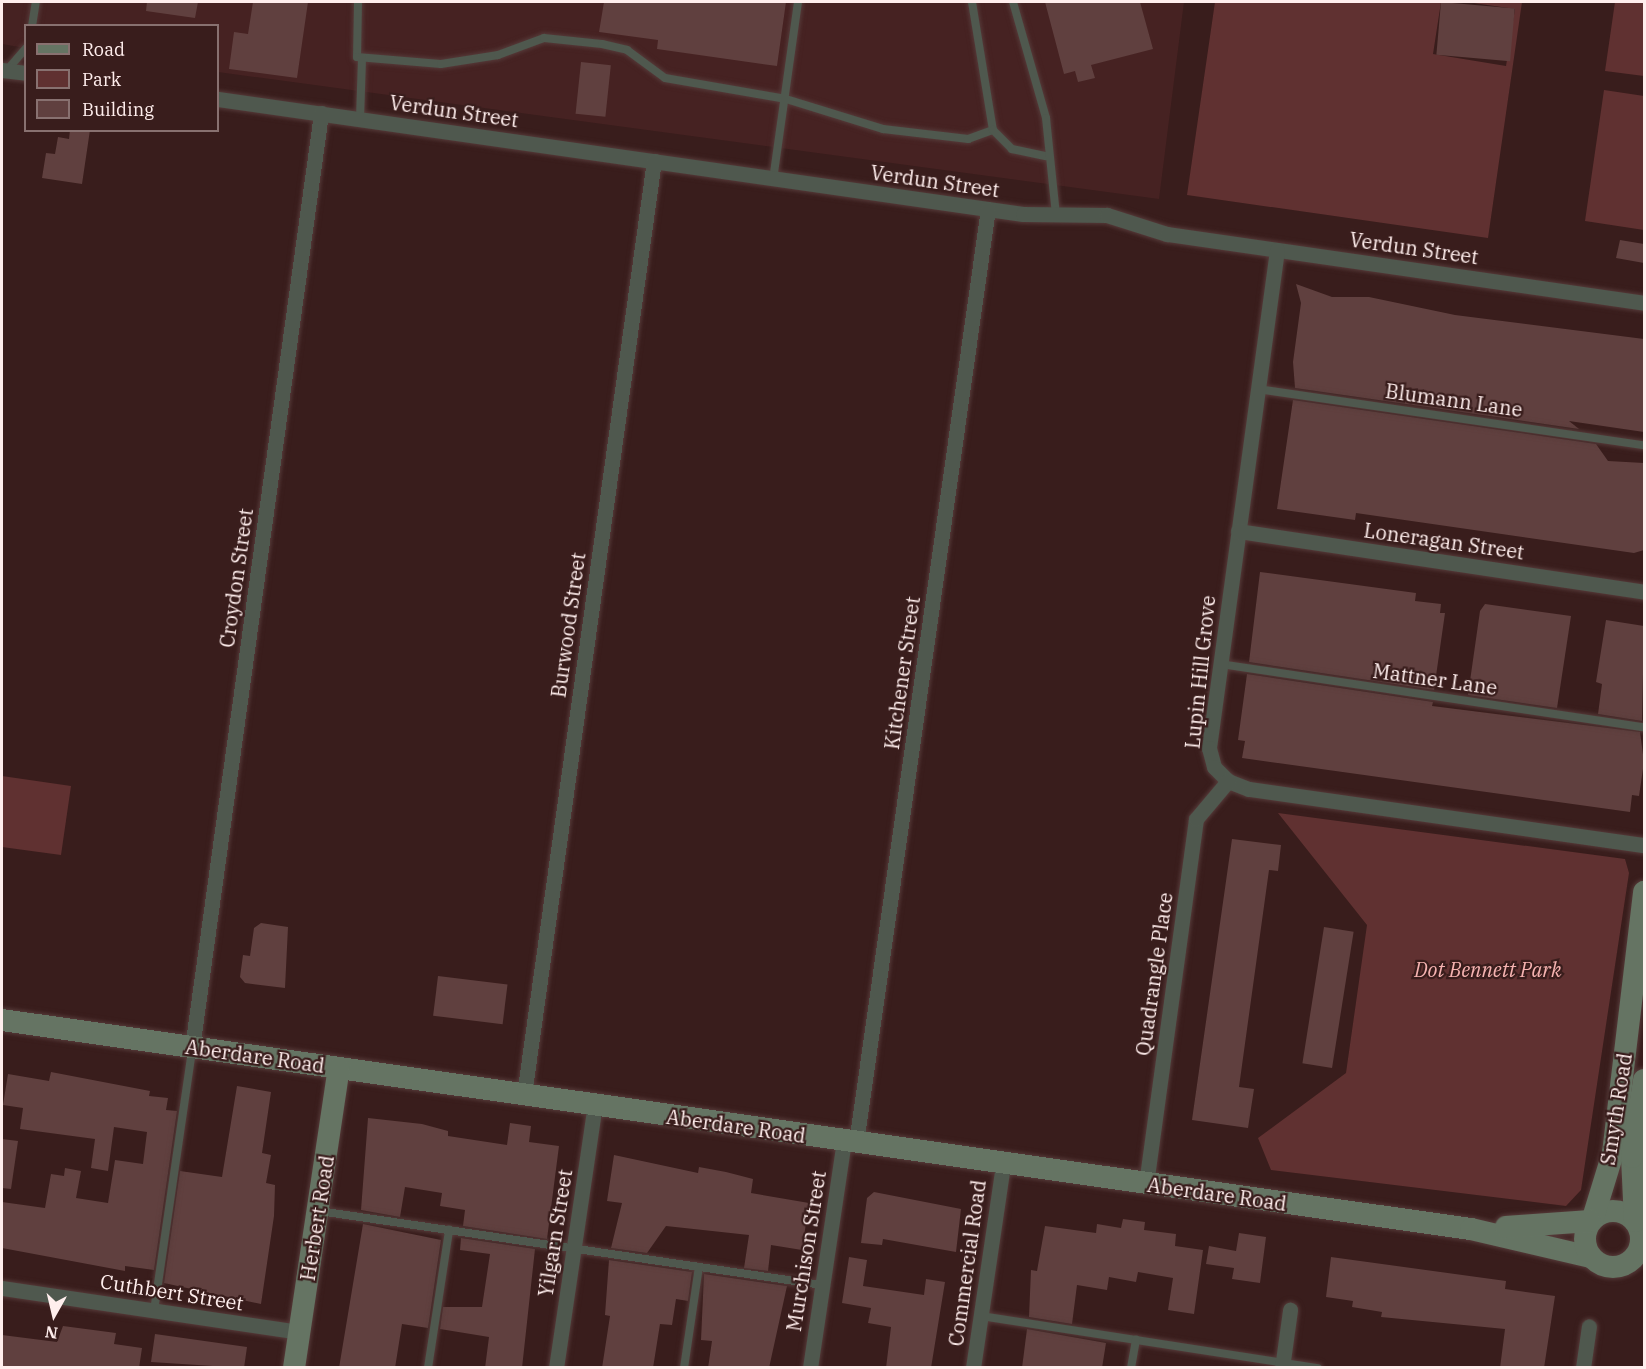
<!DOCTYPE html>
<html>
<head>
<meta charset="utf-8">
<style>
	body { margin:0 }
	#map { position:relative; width:1646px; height:1369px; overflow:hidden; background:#391d1c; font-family:"IBM Plex Serif",serif }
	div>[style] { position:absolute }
	.built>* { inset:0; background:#462222 }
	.green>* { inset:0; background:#603131 }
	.building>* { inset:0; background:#60403f; transform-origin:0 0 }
	.roads { filter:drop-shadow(0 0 2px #553a39) drop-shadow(0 0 2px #553a39) }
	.lane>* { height:8px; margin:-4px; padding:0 4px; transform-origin:4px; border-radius:4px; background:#4f584e }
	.street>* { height:15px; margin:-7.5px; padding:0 7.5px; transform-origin:7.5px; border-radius:7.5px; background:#4f584e }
	.secondary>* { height:22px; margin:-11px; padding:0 11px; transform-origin:11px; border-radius:11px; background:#657463 }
	.secondary>.ring { margin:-11px; padding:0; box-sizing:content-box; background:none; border:22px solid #657463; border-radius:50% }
	span { translate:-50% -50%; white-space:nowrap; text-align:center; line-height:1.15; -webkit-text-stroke:4.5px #391d1c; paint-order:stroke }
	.street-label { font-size:20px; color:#ffeeed }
	.park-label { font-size:20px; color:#f6b3b1; font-style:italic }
	.frame { position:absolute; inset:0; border:3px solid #ffeeed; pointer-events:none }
	.legend { position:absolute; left:24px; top:24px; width:195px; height:108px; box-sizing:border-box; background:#391d1c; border:2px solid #887170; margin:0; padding:8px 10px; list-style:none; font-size:18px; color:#ffeeed }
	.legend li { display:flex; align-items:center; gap:12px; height:30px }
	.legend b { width:30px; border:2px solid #887170 }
	.north { position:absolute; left:24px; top:1285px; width:60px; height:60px; -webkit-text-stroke:4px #391d1c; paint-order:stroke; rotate:188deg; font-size:16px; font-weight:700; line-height:24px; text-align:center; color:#ffeeed }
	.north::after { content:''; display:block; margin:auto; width:21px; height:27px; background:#ffeeed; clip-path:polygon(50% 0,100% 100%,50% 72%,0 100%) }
</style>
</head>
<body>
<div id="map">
	<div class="built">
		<i style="clip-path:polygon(2px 2px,1184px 2px,1159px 199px,218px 72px,218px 26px,26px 26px,25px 48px,2px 44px)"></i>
	</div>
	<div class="green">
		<i style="clip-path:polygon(1215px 2px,1441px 2px,1433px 54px,1506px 66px,1515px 9px,1467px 2px,1522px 2px,1488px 238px,1187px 195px)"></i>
		<i style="clip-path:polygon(1615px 2px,1644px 2px,1644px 76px,1605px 71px)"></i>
		<i style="clip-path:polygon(1604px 90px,1644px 96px,1644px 230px,1585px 221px)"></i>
		<i style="clip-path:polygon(2px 776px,71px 786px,61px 855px,2px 847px)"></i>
		<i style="clip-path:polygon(1278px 813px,1625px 859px,1629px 873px,1581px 1190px,1566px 1206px,1271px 1170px,1258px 1138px,1346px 1073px,1367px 925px)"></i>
	</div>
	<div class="building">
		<i style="clip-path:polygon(147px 2px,198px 2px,195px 18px,146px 11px)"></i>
		<i style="clip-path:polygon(253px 2px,308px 2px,297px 78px,229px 69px,234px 32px,248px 34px)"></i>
		<i style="clip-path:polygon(604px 2px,786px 2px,777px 66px,657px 49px,658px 40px,599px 32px)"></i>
		<i style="clip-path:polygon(1045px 2px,1140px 2px,1153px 49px,1091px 65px,1095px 78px,1078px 82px,1075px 71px,1064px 74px)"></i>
		<i style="left:1441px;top:2px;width:74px;height:53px;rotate:5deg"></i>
		<i style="left:581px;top:62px;width:30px;height:52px;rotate:6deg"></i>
		<i style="clip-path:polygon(70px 130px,90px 130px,82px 184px,42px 178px,46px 153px,55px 154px,58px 137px,69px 139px)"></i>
		<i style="clip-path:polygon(1620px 240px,1644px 244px,1644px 263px,1616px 258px)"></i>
		<i style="clip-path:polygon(1296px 284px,1332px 297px,1369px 297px,1455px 315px,1644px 339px,1644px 432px,1569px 421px,1579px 429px,1295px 388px,1293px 362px,1301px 303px)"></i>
		<i style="clip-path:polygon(1293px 400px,1596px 444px,1608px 461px,1644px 463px,1644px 550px,1634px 553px,1356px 513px,1355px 520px,1277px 509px)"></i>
		<i style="clip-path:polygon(1260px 572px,1416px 593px,1415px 601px,1441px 604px,1440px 613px,1445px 613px,1434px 690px,1249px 662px)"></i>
		<i style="clip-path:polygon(1485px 604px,1571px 616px,1557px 708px,1468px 695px,1480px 611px)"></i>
		<i style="clip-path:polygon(1606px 620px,1644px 626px,1642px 721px,1598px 714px,1602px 684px,1596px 682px)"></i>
		<i style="clip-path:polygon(1247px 674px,1433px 702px,1432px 706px,1640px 732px,1644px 762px,1639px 796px,1632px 795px,1630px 812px,1242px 758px,1245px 741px,1238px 740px)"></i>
		<i style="clip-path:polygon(1232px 839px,1281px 845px,1278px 871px,1269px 870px,1239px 1087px,1254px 1089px,1248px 1128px,1192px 1120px)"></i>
		<i style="clip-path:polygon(261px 923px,288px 927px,285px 988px,245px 983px,240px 977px,243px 955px,250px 956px,254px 928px)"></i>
		<i style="left:1324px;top:927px;width:30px;height:138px;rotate:9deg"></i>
		<i style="left:438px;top:976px;width:70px;height:40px;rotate:7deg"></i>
		<i style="clip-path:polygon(51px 1072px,150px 1091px,149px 1096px,168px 1098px,166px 1110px,177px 1111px,154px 1270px,125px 1266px,125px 1271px,2px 1248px,2px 1202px,45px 1208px,51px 1174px,64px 1176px,65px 1168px,81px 1171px,76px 1198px,108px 1203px,115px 1160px,143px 1164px,147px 1132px,114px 1127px,108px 1171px,91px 1168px,95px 1139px,20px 1129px,23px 1108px,3px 1105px,8px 1074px,49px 1081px)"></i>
		<i style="clip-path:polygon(237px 1086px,271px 1092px,262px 1153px,271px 1155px,266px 1183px,275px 1185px,274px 1216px,261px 1304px,164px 1283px,180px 1171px,222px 1177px)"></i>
		<i style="clip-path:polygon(368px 1118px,422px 1124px,448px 1131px,448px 1136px,507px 1145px,510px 1123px,531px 1126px,529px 1142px,559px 1146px,547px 1239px,463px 1226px,465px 1210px,440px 1206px,442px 1193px,405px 1187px,400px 1217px,361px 1210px)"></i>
		<i style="clip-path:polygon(2px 1139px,18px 1141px,11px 1189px,2px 1188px)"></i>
		<i style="clip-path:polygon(614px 1155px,698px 1173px,699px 1167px,726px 1172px,753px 1179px,751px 1193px,809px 1203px,802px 1250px,771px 1245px,768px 1271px,744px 1268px,749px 1235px,666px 1226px,647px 1253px,611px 1248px,622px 1203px,607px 1201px)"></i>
		<i style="clip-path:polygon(874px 1192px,961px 1209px,956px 1252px,883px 1239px,882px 1245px,861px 1243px,867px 1198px)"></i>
		<i style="clip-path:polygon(1123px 1219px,1145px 1222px,1144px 1230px,1176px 1234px,1175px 1246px,1203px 1250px,1194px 1314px,1168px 1310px,1173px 1278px,1138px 1272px,1136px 1282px,1109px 1277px,1107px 1290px,1077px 1285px,1072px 1324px,1029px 1317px,1031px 1270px,1037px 1271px,1045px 1226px,1096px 1233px,1097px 1224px,1121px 1228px)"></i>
		<i style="clip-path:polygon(363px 1224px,441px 1240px,428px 1328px,402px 1324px,395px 1368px,339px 1368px)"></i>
		<i style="clip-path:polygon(1239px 1233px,1266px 1237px,1260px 1283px,1232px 1279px,1234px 1268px,1206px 1264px,1209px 1246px,1236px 1251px)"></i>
		<i style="clip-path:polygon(461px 1238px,535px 1249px,522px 1368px,485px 1368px,489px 1337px,440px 1329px,443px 1307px,482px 1307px,490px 1254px,460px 1250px)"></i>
		<i style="clip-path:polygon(849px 1257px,867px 1260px,863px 1286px,924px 1295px,926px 1279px,945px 1282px,931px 1368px,886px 1368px,891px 1327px,868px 1323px,871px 1308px,842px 1303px)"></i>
		<i style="clip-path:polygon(1331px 1257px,1506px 1281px,1505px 1289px,1555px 1296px,1544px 1368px,1500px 1368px,1505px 1329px,1381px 1317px,1382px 1312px,1352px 1307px,1353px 1301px,1326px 1297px)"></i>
		<i style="clip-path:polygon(609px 1260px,692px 1272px,688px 1301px,676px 1299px,672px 1325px,660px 1324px,653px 1368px,602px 1368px,610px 1316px,605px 1315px)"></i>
		<i style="clip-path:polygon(704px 1274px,787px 1286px,769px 1368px,708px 1368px,712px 1341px,701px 1340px)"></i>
		<i style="clip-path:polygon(63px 1326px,116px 1333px,114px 1344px,142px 1348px,139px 1368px,2px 1368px,2px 1335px,57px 1342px)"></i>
		<i style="clip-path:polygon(1027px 1329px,1106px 1343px,1102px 1368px,1022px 1368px)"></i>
		<i style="clip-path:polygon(155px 1334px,247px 1347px,244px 1368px,151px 1362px)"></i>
	</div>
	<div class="roads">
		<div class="lane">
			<i style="left:358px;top:2px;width:55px;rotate:91deg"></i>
			<i style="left:357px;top:57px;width:84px;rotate:4.8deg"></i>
			<i style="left:441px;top:64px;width:58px;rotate:-9deg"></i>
			<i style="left:498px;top:55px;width:49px;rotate:-20.3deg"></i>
			<i style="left:544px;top:38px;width:58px;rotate:5.9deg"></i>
			<i style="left:602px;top:44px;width:26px;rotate:13deg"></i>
			<i style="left:627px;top:50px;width:47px;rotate:36.4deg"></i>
			<i style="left:665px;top:78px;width:123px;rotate:9.8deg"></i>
			<i style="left:786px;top:99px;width:102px;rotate:17.2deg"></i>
			<i style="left:883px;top:129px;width:86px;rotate:6.7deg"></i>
			<i style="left:968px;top:139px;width:27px;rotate:-20deg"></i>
			<i style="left:972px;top:2px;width:130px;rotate:80.7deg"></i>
			<i style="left:993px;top:130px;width:27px;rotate:45deg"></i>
			<i style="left:1012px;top:149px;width:35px;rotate:12deg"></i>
			<i style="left:1013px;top:2px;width:121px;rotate:74.1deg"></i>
			<i style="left:1046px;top:118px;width:98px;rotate:84.1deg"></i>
			<i style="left:32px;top:26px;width:24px;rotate:-81deg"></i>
			<i style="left:7px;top:70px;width:29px;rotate:-49deg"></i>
			<i style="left:360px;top:119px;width:61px;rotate:-88.1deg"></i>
			<i style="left:773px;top:180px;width:180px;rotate:-82deg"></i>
			<i style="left:1258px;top:389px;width:390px;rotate:8.3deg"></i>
			<i style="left:1220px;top:664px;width:429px;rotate:8.5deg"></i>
			<i style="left:319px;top:1211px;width:508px;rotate:8.37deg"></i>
			<i style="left:154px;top:1311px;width:265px;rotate:-81.7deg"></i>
			<i style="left:981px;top:1316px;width:341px;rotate:8.8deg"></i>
			<i style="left:428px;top:1368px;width:140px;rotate:-81.3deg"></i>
			<i style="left:684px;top:1368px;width:102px;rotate:-81.6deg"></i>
			<i style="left:1131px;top:1368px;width:29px;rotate:-80deg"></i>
		</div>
		<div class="street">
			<i style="left:2px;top:70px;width:24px;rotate:7deg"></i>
			<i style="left:218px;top:99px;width:813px;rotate:8.13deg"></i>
			<i style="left:1023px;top:214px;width:84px;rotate:0.7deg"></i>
			<i style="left:1107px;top:215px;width:63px;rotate:17.6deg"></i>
			<i style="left:1167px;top:234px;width:482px;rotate:8.2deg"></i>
			<i style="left:1277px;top:250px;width:503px;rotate:97.78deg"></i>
			<i style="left:1209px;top:748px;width:20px;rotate:75deg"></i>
			<i style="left:1214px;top:767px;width:20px;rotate:45deg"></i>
			<i style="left:1228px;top:781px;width:22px;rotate:21deg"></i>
			<i style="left:1249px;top:789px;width:399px;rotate:8.1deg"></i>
			<i style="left:1238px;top:531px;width:411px;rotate:8.5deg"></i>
			<i style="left:192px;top:1048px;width:944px;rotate:-82.14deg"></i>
			<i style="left:524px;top:1095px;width:943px;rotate:-82.08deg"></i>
			<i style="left:856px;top:1143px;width:943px;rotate:-81.96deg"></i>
			<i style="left:1146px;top:1184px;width:368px;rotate:-82.2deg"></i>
			<i style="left:1196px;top:819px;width:50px;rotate:-49.9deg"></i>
			<i style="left:2px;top:1288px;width:301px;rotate:8.4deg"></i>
			<i style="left:556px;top:1368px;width:266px;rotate:-81.6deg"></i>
			<i style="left:810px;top:1368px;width:230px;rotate:-81.5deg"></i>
			<i style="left:973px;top:1368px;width:206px;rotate:-81.6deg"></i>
			<i style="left:1282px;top:1368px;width:59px;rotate:-82.1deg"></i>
			<i style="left:1583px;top:1368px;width:42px;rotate:-81.9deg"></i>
		</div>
		<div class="secondary">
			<i style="left:2px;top:1020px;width:1484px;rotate:8.1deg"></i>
			<i style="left:1471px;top:1229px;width:122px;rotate:13.2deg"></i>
			<i class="ring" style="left:1585px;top:1211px;width:34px;height:34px"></i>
			<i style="left:1593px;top:1218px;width:68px;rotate:-72.9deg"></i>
			<i style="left:1613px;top:1153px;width:263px;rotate:-83.2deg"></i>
			<i style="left:1635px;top:1221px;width:64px;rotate:-92.7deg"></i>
			<i style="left:1632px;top:1157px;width:78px;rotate:-81.1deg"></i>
			<i style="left:1506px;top:1227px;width:84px;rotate:-4.1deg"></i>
			<i style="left:294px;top:1368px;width:303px;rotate:-81.5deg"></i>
		</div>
	</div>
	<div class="street-label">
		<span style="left:454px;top:111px;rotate:8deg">Verdun Street</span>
		<span style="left:935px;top:181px;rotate:8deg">Verdun Street</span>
		<span style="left:1414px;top:248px;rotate:8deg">Verdun Street</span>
		<span style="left:1454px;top:400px;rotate:8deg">Blumann Lane</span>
		<span style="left:1444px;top:541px;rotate:8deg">Loneragan Street</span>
		<span style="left:236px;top:578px;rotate:-82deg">Croydon Street</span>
		<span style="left:568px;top:625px;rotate:-82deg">Burwood Street</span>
		<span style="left:1200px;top:672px;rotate:-84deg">Lupin Hill Grove</span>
		<span style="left:902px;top:673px;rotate:-82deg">Kitchener Street</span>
		<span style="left:1435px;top:679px;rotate:8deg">Mattner Lane</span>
		<span style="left:1154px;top:974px;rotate:-82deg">Quadrangle Place</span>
		<span style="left:255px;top:1056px;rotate:8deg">Aberdare Road</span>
		<span style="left:1616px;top:1109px;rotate:-81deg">Smyth Road</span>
		<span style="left:736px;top:1126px;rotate:8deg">Aberdare Road</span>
		<span style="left:1217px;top:1194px;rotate:8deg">Aberdare Road</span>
		<span style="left:317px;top:1218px;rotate:-81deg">Herbert Road</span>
		<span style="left:555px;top:1233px;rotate:-81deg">Yilgarn Street</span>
		<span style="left:806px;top:1251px;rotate:-81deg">Murchison Street</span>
		<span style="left:967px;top:1263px;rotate:-82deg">Commercial Road</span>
		<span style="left:172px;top:1292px;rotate:9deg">Cuthbert Street</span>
	</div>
	<div class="park-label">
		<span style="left:1488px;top:969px">Dot Bennett Park</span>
	</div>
	<div class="frame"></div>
	<ul class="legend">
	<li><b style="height:8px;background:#657463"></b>Road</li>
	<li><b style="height:16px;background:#603131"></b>Park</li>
	<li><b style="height:16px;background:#60403f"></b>Building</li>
	</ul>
	<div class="north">N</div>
</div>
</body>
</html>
